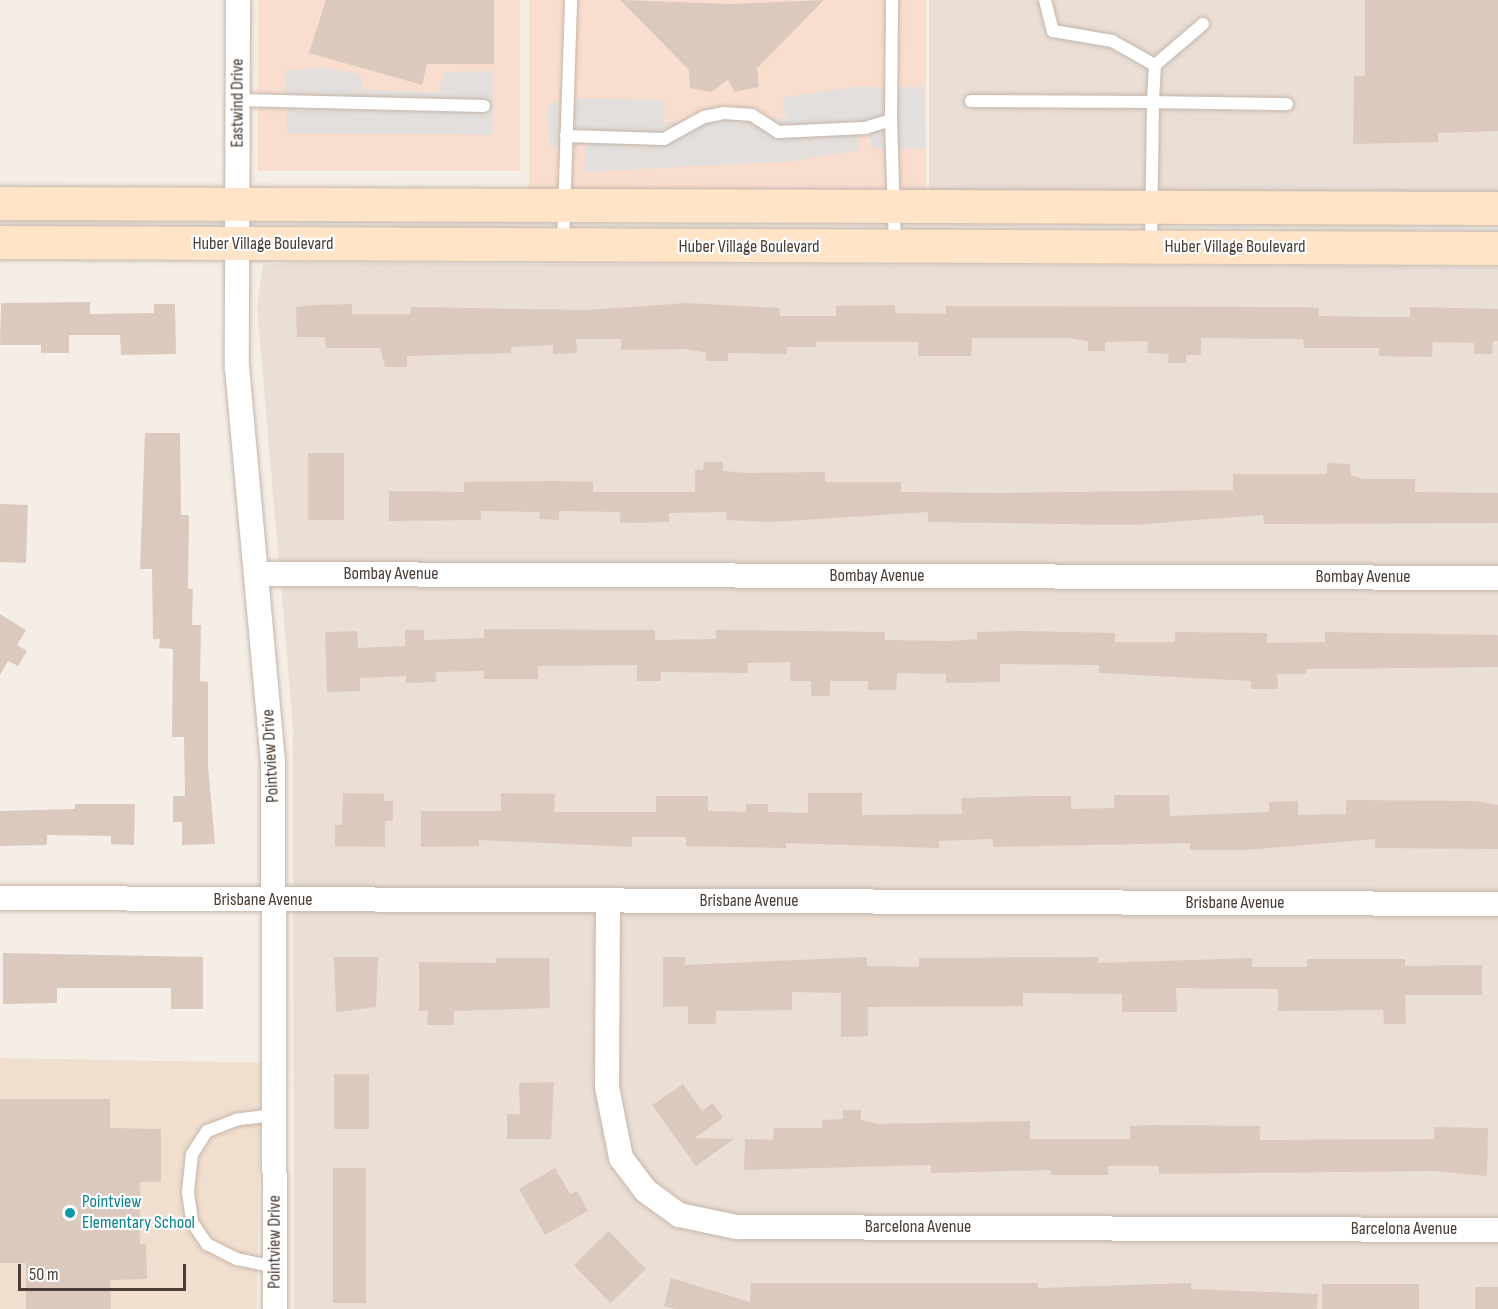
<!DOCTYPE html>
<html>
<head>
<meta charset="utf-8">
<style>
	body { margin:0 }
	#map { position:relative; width:1498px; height:1309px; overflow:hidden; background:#f5eee7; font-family:"Sofia Sans Condensed",sans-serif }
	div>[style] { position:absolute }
	.residential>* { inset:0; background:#eaded5; transform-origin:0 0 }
	.commercial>* { inset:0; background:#f9ded0; transform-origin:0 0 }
	.education>* { inset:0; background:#f0dfcf; transform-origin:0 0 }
	.parking>* { inset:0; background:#e3dfdc }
	.building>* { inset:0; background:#dbc9be; transform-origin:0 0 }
	.roads { filter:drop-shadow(0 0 2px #c5b6ab) drop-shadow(0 0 2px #c5b6ab) }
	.lane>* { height:12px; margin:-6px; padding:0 6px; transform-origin:6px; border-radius:6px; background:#fff }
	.street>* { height:24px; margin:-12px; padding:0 12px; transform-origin:12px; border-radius:12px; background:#fff }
	.secondary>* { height:33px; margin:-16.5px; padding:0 16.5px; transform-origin:16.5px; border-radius:16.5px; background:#ffe4c7 }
	.dots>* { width:16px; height:16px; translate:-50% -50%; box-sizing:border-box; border:3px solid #fff; border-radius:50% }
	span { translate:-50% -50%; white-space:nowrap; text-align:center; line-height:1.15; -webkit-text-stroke:4.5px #fff; paint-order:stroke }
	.street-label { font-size:18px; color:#493d35 }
	.culture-label { font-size:18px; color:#0d838f }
	.left { translate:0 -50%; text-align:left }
	.scale { position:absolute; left:18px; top:1264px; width:168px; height:27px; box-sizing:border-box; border:3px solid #493d35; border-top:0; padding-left:8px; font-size:18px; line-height:21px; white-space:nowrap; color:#493d35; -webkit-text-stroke:4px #fff; paint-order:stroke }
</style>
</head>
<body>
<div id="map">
	<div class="residential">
		<i style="left:929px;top:0;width:569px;height:194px"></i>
		<i style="clip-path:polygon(292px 263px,1498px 267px,1498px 1309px,294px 1309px,293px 726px,257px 307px,263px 265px)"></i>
	</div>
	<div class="commercial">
		<i style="left:258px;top:0;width:262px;height:171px"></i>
		<i style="left:529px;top:0;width:397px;height:191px"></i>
	</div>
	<div class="education">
		<i style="left:0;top:1058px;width:261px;height:251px;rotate:1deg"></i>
	</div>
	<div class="parking">
		<i style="clip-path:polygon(323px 67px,361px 75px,363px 90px,438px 92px,444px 72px,493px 71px,493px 135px,287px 133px,285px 71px)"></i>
		<i style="clip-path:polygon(853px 87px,924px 87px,925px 148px,872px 149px,867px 130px,856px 131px,859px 150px,794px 161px,585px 172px,585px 145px,550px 147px,547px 106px,566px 98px,665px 100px,664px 122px,786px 118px,782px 98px)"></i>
	</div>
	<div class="building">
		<i style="clip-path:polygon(326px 0,494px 0,494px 64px,427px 64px,422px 85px,309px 53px)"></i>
		<i style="clip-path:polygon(620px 0,731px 4px,824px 0,757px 68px,759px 87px,734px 92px,728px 79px,712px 92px,690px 88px,689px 70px)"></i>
		<i style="clip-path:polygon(1365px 0,1498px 0,1498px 131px,1438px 133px,1438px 142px,1353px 144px,1354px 76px,1365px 76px)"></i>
		<i style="clip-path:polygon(90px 302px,90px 314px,154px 313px,154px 304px,175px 304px,176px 354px,121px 355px,120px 335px,69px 335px,69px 353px,41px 353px,41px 345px,0 345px,1px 303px)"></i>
		<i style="clip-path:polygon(687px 303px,779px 308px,780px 316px,836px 316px,836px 306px,895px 305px,895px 313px,946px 314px,946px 306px,1301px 307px,1319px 308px,1318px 316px,1379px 317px,1410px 317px,1410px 307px,1498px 309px,1498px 341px,1493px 341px,1492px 354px,1474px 354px,1474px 343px,1433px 342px,1432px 357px,1379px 356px,1379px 348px,1304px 348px,1303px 339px,1201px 338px,1201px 355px,1186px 355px,1186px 363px,1168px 363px,1169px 354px,1147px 353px,1148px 341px,1105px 342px,1105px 351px,1088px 351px,1088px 341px,1068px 338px,972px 338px,971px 356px,918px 356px,918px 342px,816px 342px,816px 347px,787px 347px,787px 354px,728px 353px,728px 361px,706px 361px,706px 353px,687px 349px,621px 350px,621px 339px,576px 339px,577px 353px,553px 354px,553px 345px,511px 347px,511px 353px,407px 356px,407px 367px,385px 367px,380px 348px,326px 348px,325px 337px,297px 337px,296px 307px,315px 305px,352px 304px,352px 314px,411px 314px,411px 307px,588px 310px)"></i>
		<i style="clip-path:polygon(145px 433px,180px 433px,181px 515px,189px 515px,188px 589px,193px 589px,192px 625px,201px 625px,200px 681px,208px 682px,208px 766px,215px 844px,182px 845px,182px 822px,173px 822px,173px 796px,185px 796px,184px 737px,172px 737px,173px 649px,159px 648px,160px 639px,153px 639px,152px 569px,140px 569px)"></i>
		<i style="left:308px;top:453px;width:36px;height:67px"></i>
		<i style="clip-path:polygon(704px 462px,723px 462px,723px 471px,748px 473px,825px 472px,825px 482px,901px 482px,901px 492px,1001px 493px,1233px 490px,1233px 474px,1327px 474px,1327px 463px,1350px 464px,1351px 475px,1363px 479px,1415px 479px,1415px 492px,1498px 493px,1498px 523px,1264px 524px,1263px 515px,1131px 525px,928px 522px,928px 512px,772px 522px,727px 520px,726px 512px,669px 513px,669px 522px,620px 523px,620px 512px,559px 511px,559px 520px,539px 519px,540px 512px,481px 511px,481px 520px,389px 521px,389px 491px,464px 492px,464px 482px,555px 481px,593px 482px,593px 492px,695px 492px,695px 470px,703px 470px)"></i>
		<i style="left:0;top:504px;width:28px;height:58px;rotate:2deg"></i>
		<i style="clip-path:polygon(0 614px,26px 630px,17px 645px,27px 651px,18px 666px,8px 661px,0 675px)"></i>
		<i style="clip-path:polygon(484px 629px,655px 630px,655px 640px,716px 639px,716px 630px,885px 632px,885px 640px,946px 641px,977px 639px,977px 632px,1023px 631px,1115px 633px,1115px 642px,1175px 642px,1175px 632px,1267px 633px,1267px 643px,1325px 642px,1325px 632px,1498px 635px,1498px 667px,1306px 669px,1306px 674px,1277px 674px,1278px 689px,1251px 689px,1251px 681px,1099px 673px,1099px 665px,1000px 664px,1000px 682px,946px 683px,946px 674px,897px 673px,896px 690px,868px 690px,868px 681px,830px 681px,830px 696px,811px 696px,811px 681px,790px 681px,790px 662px,747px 663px,748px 673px,661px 672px,661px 681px,637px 681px,637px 665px,538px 666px,538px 679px,484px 679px,484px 671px,436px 672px,436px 682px,406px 683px,406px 676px,360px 678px,360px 691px,327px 692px,325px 632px,357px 631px,358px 648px,405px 646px,405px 630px,424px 630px,424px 640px,484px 638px)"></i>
		<i style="clip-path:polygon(343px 793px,384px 794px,384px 801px,393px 801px,393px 821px,385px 821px,385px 847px,335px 846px,335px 825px,342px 825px)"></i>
		<i style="clip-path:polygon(501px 793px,555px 794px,554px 812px,656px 812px,656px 796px,708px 796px,708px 811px,746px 812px,746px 804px,768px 804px,768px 812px,808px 813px,808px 793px,862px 793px,862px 815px,962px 814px,961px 798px,1038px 796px,1071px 796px,1071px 809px,1114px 808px,1114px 795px,1169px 795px,1170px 816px,1269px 812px,1269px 802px,1298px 801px,1298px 815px,1346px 814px,1346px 800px,1476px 801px,1498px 805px,1498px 849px,1375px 848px,1375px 839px,1245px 850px,1190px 850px,1190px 843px,993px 847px,993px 839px,939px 841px,939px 848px,786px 843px,786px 848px,729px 847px,686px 846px,686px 837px,632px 837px,632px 847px,479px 840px,479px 846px,421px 847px,421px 811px,501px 811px)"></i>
		<i style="clip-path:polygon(75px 804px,135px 804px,134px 845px,111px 844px,111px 836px,47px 835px,47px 845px,0 846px,0 811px,75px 809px)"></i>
		<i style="clip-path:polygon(3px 953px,203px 957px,203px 1009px,171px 1009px,171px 988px,57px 988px,57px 1003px,3px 1004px)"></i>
		<i style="clip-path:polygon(334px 957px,378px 957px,376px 1007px,336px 1012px)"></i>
		<i style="clip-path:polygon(663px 957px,685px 957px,685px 965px,867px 957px,867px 966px,919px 967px,919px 958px,1098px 957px,1098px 963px,1252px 958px,1252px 967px,1307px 967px,1307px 959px,1405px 959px,1405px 966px,1482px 965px,1482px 995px,1405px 995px,1406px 1024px,1384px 1024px,1383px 1010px,1278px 1011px,1278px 989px,1176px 988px,1177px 1012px,1122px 1012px,1122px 994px,1023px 993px,1023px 1006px,868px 1007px,868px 1036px,841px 1037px,841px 993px,792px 992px,792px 1010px,716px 1011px,716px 1024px,688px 1024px,688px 1006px,663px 1007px)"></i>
		<i style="clip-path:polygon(496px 958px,549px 958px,550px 1008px,454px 1011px,454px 1025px,427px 1025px,428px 1011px,419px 1011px,419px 962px,496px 963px)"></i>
		<i style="left:334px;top:1074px;width:35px;height:55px"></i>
		<i style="clip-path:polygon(554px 1082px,551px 1139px,507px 1139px,507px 1114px,520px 1114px,519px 1083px)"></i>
		<i style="clip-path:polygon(683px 1084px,702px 1111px,713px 1103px,723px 1118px,695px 1138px,734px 1139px,696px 1166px,652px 1105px)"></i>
		<i style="clip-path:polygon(0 1099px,110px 1099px,110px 1128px,161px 1129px,161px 1182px,140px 1182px,140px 1244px,146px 1244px,147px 1279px,110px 1280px,111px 1309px,26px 1309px,26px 1263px,0 1263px)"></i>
		<i style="clip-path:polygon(843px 1110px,861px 1110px,861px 1120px,877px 1124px,1030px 1121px,1030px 1139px,1130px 1139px,1130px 1126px,1155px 1125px,1260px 1126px,1260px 1140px,1434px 1139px,1434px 1127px,1488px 1128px,1487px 1176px,1433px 1171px,1159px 1174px,1159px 1166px,1108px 1166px,1108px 1175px,1051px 1175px,1051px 1170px,931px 1173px,931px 1165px,744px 1170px,745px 1139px,773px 1140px,774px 1128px,822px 1128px,822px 1120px,843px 1119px)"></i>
		<i style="left:333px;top:1168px;width:33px;height:135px"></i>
		<i style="clip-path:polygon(555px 1168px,570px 1194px,577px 1191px,588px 1211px,545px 1235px,519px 1189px)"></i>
		<i style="left:609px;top:1231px;width:53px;height:49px;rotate:46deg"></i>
		<i style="clip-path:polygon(671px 1278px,750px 1302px,751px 1283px,1038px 1283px,1038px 1288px,1191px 1283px,1191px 1289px,1318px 1294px,1317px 1309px,675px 1309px,664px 1306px)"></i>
		<i style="left:1419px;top:1284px;width:25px;height:97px;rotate:90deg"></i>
		<i style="left:1475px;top:1287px;width:23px;height:22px"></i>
	</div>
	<div class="roads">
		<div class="lane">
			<i style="left:1045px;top:0;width:32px;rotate:76deg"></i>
			<i style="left:1053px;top:31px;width:60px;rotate:9.6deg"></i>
			<i style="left:1112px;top:41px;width:49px;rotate:29.2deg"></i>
			<i style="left:239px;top:100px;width:245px;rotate:1.4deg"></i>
			<i style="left:971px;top:101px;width:182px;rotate:0.3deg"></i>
			<i style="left:1153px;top:102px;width:37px;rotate:-87deg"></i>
			<i style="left:1155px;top:65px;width:63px;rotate:-40.5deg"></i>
			<i style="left:891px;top:120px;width:125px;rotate:88.2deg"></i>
			<i style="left:566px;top:136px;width:98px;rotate:1.8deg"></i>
			<i style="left:664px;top:139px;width:46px;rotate:-28.8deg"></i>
			<i style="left:704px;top:117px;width:20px;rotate:-11deg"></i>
			<i style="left:724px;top:113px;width:28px;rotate:4deg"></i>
			<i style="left:752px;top:115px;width:31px;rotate:33deg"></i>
			<i style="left:778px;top:132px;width:87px;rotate:-2.6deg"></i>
			<i style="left:865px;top:128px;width:27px;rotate:-17deg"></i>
			<i style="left:891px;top:120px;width:120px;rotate:-89.5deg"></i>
			<i style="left:563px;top:244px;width:244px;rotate:-88.1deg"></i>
			<i style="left:1151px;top:245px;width:143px;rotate:-89.2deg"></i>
			<i style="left:1153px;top:102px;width:134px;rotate:0.9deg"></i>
			<i style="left:274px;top:1115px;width:38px;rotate:173deg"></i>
			<i style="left:236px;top:1120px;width:31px;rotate:159deg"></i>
			<i style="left:207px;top:1131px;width:27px;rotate:123deg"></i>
			<i style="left:192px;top:1154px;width:38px;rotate:96deg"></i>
			<i style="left:188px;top:1192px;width:30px;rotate:82deg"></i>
			<i style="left:192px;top:1222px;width:27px;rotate:56deg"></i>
			<i style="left:207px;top:1244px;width:34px;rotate:27deg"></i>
			<i style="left:237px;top:1259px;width:39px;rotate:12deg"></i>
		</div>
		<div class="street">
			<i style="left:238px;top:0;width:367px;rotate:90.2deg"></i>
			<i style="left:237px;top:367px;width:397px;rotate:84.8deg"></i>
			<i style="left:273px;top:762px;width:547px;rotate:89.79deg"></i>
			<i style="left:256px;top:574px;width:1242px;rotate:0.18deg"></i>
			<i style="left:0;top:898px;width:1498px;rotate:0.23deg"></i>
			<i style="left:608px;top:901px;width:186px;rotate:90.3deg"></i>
			<i style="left:607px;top:1087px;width:72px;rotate:78.8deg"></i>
			<i style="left:621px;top:1158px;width:41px;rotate:52.9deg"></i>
			<i style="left:646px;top:1191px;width:41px;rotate:36deg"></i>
			<i style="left:679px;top:1215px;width:59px;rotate:11.7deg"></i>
			<i style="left:737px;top:1227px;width:761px;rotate:0.23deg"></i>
		</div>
		<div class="secondary">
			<i style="left:0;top:203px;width:1498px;rotate:0.19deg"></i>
			<i style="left:0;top:242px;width:1498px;rotate:0.23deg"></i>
		</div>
	</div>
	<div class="dots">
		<i style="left:70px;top:1213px;background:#0f9aa8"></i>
	</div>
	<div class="street-label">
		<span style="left:238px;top:103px;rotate:-90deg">Eastwind Drive</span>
		<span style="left:263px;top:244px">Huber Village Boulevard</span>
		<span style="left:749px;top:247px">Huber Village Boulevard</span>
		<span style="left:1235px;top:247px">Huber Village Boulevard</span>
		<span style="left:391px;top:574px">Bombay Avenue</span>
		<span style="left:877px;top:576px">Bombay Avenue</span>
		<span style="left:1363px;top:577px">Bombay Avenue</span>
		<span style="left:271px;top:756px;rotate:-93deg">Pointview Drive</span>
		<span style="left:263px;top:900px">Brisbane Avenue</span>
		<span style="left:749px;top:901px">Brisbane Avenue</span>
		<span style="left:1235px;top:903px">Brisbane Avenue</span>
		<span style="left:918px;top:1227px">Barcelona Avenue</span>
		<span style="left:1404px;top:1229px">Barcelona Avenue</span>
		<span style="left:275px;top:1242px;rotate:-90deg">Pointview Drive</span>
	</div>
	<div class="culture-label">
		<span class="left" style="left:82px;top:1213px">Pointview<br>Elementary School</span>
	</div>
	<div class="scale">50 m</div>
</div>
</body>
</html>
